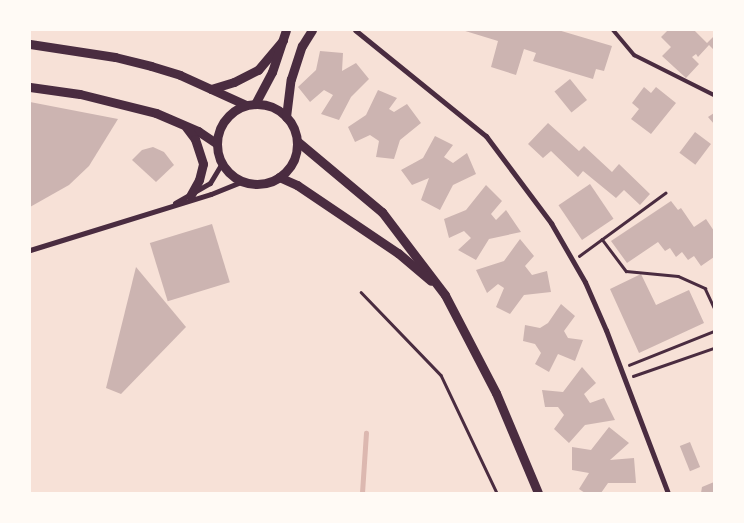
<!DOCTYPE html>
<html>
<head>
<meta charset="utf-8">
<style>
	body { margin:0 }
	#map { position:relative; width:744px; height:523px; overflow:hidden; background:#f7e1d7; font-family:Arial,sans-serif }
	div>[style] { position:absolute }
	.stream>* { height:4.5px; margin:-2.25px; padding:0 2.25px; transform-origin:2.25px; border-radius:2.25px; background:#dcb8b0 }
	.building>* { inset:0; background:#ccb4b1; transform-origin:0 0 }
	.path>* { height:2.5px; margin:-1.25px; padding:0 1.25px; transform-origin:1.25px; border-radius:1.25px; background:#4a2c40 }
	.service>* { height:4px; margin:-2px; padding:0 2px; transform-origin:2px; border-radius:2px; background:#4a2c40 }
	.minor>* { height:5px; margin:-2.5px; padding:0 2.5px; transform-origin:2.5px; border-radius:2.5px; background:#4a2c40 }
	.tertiary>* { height:9px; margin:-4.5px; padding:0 4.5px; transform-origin:4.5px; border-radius:4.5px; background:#4a2c40 }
	.tertiary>.ring { margin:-4.5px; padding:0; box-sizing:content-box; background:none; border:9px solid #4a2c40; border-radius:50% }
	span { translate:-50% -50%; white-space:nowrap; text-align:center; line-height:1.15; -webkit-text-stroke:4px #fffaf5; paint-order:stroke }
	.frame { position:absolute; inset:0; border:31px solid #fffaf5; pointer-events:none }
</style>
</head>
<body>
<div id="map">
	<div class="stream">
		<i style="left:362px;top:493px;width:60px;rotate:-86.2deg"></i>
	</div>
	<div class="building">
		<i style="clip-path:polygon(462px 30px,558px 30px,612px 46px,604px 71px,596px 69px,593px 79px,533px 61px,536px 53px,524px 49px,516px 75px,491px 67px,498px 41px)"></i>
		<i style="clip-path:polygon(668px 30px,694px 30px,707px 43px,714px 36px,714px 50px,709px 45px,698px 57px,696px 54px,692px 57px,699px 64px,686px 78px,662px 56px,671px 47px,661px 37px)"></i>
		<i style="clip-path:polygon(320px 51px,343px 53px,342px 71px,356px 63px,369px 79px,351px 97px,339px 120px,321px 114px,333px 95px,324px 90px,310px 102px,298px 87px,316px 70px)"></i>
		<i style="left:570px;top:79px;width:27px;height:20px;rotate:51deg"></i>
		<i style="clip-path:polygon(644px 87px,651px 93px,656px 87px,676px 103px,651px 134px,631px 119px,639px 109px,632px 103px)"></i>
		<i style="clip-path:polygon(378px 90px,397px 98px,389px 109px,394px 112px,407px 104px,421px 123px,400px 140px,394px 159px,376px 157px,379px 141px,370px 135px,355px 142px,348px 127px,366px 115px)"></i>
		<i style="clip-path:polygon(30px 102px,118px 119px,89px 166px,69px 185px,30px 207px)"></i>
		<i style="clip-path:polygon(714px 113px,714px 124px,708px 117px)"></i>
		<i style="clip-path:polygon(548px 123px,579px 151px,584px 146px,612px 172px,619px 164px,650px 194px,640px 205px,624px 190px,616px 198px,583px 171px,578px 177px,551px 151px,543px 158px,528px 144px)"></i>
		<i style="left:695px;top:132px;width:20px;height:26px;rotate:37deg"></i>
		<i style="clip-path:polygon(435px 136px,453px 145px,444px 157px,453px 163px,467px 153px,476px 174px,453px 185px,440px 210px,421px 200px,429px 178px,412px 185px,401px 170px,423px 158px)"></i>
		<i style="clip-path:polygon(153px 147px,164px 152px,174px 165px,156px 182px,132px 160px,142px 150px)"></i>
		<i style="left:590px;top:184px;width:42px;height:38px;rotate:56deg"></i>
		<i style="clip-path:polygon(486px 185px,502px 201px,491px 214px,496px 220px,506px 210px,521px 232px,489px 239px,476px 260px,458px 250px,471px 238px,464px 231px,449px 238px,444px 219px,466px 210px)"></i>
		<i style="clip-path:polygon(671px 201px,678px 210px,681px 208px,694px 227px,706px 219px,714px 231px,714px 257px,701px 266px,694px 256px,688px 260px,682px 252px,676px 257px,670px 248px,665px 251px,658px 242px,627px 263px,611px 241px)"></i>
		<i style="left:212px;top:224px;width:61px;height:65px;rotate:73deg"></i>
		<i style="clip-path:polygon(520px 239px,534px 256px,525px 266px,532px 275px,547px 271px,551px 292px,524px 295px,510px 314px,496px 307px,504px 288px,498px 284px,487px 293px,476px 270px,504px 261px)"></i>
		<i style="clip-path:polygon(136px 267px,186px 327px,121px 394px,106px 388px)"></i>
		<i style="clip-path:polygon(641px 274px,656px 305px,689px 290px,704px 323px,639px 353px,610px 289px)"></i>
		<i style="clip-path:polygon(561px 304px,575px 316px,564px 331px,568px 338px,583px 340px,575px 361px,558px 354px,549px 372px,535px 364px,541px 353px,535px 344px,523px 341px,525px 325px,540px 328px,548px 323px)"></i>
		<i style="clip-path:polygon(582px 367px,596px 383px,584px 394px,590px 403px,604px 398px,615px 420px,585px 425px,569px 443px,554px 429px,564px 415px,558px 407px,545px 407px,542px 390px,563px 392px)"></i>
		<i style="clip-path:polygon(609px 427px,629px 443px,610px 460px,634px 458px,636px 483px,608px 483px,601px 493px,585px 493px,579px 489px,589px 473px,572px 470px,572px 447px,591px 450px)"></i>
		<i style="left:690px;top:442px;width:27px;height:11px;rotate:68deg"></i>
		<i style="clip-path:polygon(714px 482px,714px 493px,701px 493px,702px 487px)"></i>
	</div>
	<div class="path">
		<i style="left:602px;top:239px;width:40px;rotate:53deg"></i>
		<i style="left:626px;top:271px;width:52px;rotate:5.5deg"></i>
		<i style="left:678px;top:276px;width:30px;rotate:24deg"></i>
		<i style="left:705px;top:288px;width:21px;rotate:65deg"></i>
		<i style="left:579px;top:256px;width:107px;rotate:-36.2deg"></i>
		<i style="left:361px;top:292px;width:115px;rotate:46.1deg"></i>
		<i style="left:441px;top:375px;width:131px;rotate:64.6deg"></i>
		<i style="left:629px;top:365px;width:92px;rotate:-21.8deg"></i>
		<i style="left:633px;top:376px;width:86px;rotate:-19.1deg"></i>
	</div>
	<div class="service">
		<i style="left:613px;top:30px;width:33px;rotate:50deg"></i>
		<i style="left:634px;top:55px;width:89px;rotate:26.6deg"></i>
	</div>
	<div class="minor">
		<i style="left:355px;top:30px;width:169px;rotate:39deg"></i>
		<i style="left:486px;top:136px;width:109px;rotate:53.2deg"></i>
		<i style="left:551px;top:223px;width:68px;rotate:60deg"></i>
		<i style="left:585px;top:282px;width:52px;rotate:66.4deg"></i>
		<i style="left:606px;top:330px;width:174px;rotate:69.2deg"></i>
		<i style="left:175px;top:203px;width:40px;rotate:-29.7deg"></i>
		<i style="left:210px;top:183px;width:23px;rotate:-59deg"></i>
		<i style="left:30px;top:250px;width:189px;rotate:-17.2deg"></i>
		<i style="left:211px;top:194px;width:35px;rotate:-22deg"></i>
	</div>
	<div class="tertiary">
		<i style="left:30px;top:44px;width:86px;rotate:8.7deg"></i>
		<i style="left:115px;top:57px;width:37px;rotate:14deg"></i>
		<i style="left:151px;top:66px;width:30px;rotate:17deg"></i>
		<i style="left:180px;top:75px;width:72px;rotate:24.4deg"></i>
		<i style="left:30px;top:87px;width:50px;rotate:8deg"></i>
		<i style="left:80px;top:94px;width:78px;rotate:14deg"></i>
		<i style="left:156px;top:113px;width:46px;rotate:23.2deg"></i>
		<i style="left:198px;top:131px;width:23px;rotate:34deg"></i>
		<i style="left:211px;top:89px;width:24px;rotate:-17deg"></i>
		<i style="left:234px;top:82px;width:27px;rotate:-27deg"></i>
		<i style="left:258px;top:70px;width:39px;rotate:-50deg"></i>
		<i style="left:255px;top:104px;width:36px;rotate:-62deg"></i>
		<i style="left:272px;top:72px;width:44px;rotate:-71.6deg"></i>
		<i class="ring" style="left:217px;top:104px;width:71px;height:71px"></i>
		<i style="left:286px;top:117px;width:38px;rotate:-83deg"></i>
		<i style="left:291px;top:79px;width:35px;rotate:-72deg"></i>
		<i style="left:302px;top:46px;width:19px;rotate:-58deg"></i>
		<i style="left:186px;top:127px;width:15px;rotate:53deg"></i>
		<i style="left:195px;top:139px;width:26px;rotate:72deg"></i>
		<i style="left:203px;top:164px;width:16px;rotate:104deg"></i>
		<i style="left:199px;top:180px;width:18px;rotate:119deg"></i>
		<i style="left:297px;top:141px;width:111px;rotate:39.9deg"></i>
		<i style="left:382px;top:212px;width:104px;rotate:52.8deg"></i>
		<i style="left:445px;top:295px;width:110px;rotate:62.5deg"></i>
		<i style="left:496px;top:393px;width:108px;rotate:67.2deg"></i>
		<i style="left:279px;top:177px;width:20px;rotate:24deg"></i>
		<i style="left:297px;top:185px;width:122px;rotate:34deg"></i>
		<i style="left:398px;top:253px;width:43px;rotate:40.3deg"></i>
	</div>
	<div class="frame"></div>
</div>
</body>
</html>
